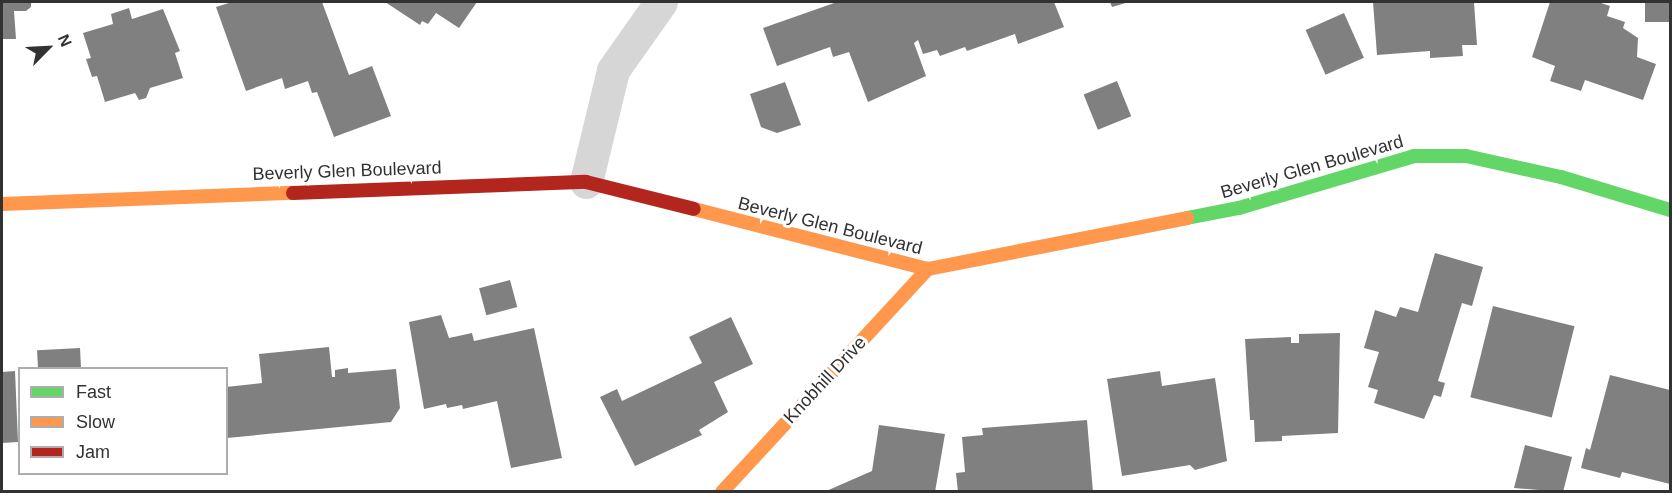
<!DOCTYPE html>
<html>
<head>
<meta charset="utf-8">
<style>
	body { margin:0 }
	#map { position:relative; width:1672px; height:493px; overflow:hidden; background:#fff; font-family:Arial,sans-serif }
	div>[style] { position:absolute }
	.building>* { inset:0; background:#808080; transform-origin:0 0 }
	.street>* { height:33px; margin:-16.5px; padding:0 16.5px; transform-origin:16.5px; border-radius:16.5px; background:#d6d6d6 }
	.fast>* { height:14px; margin:-7px; padding:0 7px; transform-origin:7px; border-radius:7px; background:#63d668 }
	.slow>* { height:14px; margin:-7px; padding:0 7px; transform-origin:7px; border-radius:7px; background:#ff974d }
	.jam>* { height:14px; margin:-7px; padding:0 7px; transform-origin:7px; border-radius:7px; background:#b3261e }
	span { translate:-50% -50%; white-space:nowrap; text-align:center; line-height:1.15; -webkit-text-stroke:6px #fff; paint-order:stroke }
	.street-label { font-size:18px; color:#323232 }
	.frame { position:absolute; inset:0; border:3px solid #323232; pointer-events:none }
	.legend { position:absolute; left:18px; top:367px; width:210px; height:108px; box-sizing:border-box; background:#fff; border:2px solid #adadad; margin:0; padding:8px 10px; list-style:none; font-size:18px; color:#323232 }
	.legend li { display:flex; align-items:center; gap:12px; height:30px }
	.legend b { width:30px; border:2px solid #adadad }
	.north { position:absolute; left:18px; top:18px; width:60px; height:60px; -webkit-text-stroke:4px #fff; paint-order:stroke; rotate:66deg; font-size:16px; font-weight:700; line-height:24px; text-align:center; color:#323232 }
	.north::after { content:''; display:block; margin:auto; width:21px; height:27px; background:#323232; clip-path:polygon(50% 0,100% 100%,50% 72%,0 100%) }
</style>
</head>
<body>
<div id="map">
	<div class="building">
		<i style="clip-path:polygon(2px 2px,31px 2px,31px 7px,26px 11px,14px 11px,16px 39px,2px 39px)"></i>
		<i style="clip-path:polygon(232px 2px,322px 2px,349px 75px,372px 66px,391px 116px,334px 137px,317px 92px,312px 93px,308px 81px,285px 89px,282px 78px,246px 91px,216px 7px)"></i>
		<i style="clip-path:polygon(385px 2px,477px 2px,459px 28px,436px 13px,428px 24px,422px 21px,420px 25px)"></i>
		<i style="clip-path:polygon(837px 2px,1054px 2px,1064px 27px,1018px 44px,1015px 34px,967px 51px,965px 47px,940px 56px,937px 50px,923px 54px,918px 40px,914px 43px,926px 76px,868px 102px,849px 52px,833px 57px,830px 47px,777px 66px,763px 28px)"></i>
		<i style="clip-path:polygon(1110px 2px,1129px 2px,1112px 7px)"></i>
		<i style="clip-path:polygon(1373px 2px,1474px 2px,1477px 45px,1462px 45px,1463px 56px,1430px 58px,1430px 51px,1377px 55px)"></i>
		<i style="clip-path:polygon(1550px 2px,1598px 2px,1610px 6px,1607px 16px,1625px 22px,1623px 28px,1638px 38px,1637px 57px,1656px 64px,1643px 100px,1585px 80px,1581px 91px,1550px 81px,1555px 66px,1532px 57px)"></i>
		<i style="left:1645px;top:2px;width:25px;height:20px"></i>
		<i style="clip-path:polygon(129px 8px,132px 19px,163px 9px,180px 51px,175px 53px,183px 78px,150px 88px,146px 98px,139px 100px,135px 93px,105px 102px,97px 76px,92px 77px,86px 59px,91px 58px,83px 33px,113px 24px,111px 14px)"></i>
		<i style="left:1344px;top:13px;width:49px;height:42px;rotate:66deg"></i>
		<i style="left:1117px;top:81px;width:38px;height:36px;rotate:68deg"></i>
		<i style="clip-path:polygon(785px 82px,801px 125px,777px 133px,761px 127px,750px 94px)"></i>
		<i style="clip-path:polygon(1435px 253px,1483px 267px,1472px 306px,1462px 303px,1438px 381px,1445px 383px,1441px 397px,1434px 395px,1424px 419px,1374px 403px,1378px 390px,1368px 387px,1379px 352px,1364px 348px,1375px 310px,1396px 317px,1400px 307px,1418px 312px)"></i>
		<i style="left:510px;top:280px;width:28px;height:32px;rotate:75deg"></i>
		<i style="left:1493px;top:306px;width:84px;height:94px;rotate:14deg"></i>
		<i style="clip-path:polygon(441px 315px,449px 338px,472px 333px,474px 341px,534px 328px,562px 458px,511px 468px,497px 401px,463px 409px,462px 405px,447px 408px,446px 404px,424px 409px,409px 322px)"></i>
		<i style="clip-path:polygon(731px 317px,753px 364px,714px 382px,728px 412px,699px 430px,702px 435px,635px 466px,600px 397px,617px 389px,622px 401px,702px 363px,689px 337px)"></i>
		<i style="clip-path:polygon(1340px 333px,1338px 433px,1282px 436px,1282px 441px,1255px 442px,1254px 420px,1250px 420px,1245px 339px,1291px 337px,1291px 343px,1299px 343px,1299px 334px)"></i>
		<i style="clip-path:polygon(329px 347px,332px 377px,335px 377px,335px 370px,348px 368px,348px 373px,396px 369px,400px 408px,391px 422px,227px 438px,226px 387px,262px 383px,259px 354px)"></i>
		<i style="left:80px;top:348px;width:20px;height:43px;rotate:87deg"></i>
		<i style="clip-path:polygon(15px 371px,18px 442px,2px 443px,2px 372px)"></i>
		<i style="clip-path:polygon(1160px 371px,1162px 386px,1215px 378px,1227px 461px,1195px 470px,1190px 465px,1122px 476px,1107px 379px)"></i>
		<i style="clip-path:polygon(1610px 375px,1670px 390px,1670px 484px,1622px 472px,1620px 478px,1581px 468px,1586px 448px,1590px 450px)"></i>
		<i style="clip-path:polygon(1087px 420px,1093px 492px,958px 492px,956px 473px,965px 472px,962px 437px,983px 435px,982px 428px)"></i>
		<i style="clip-path:polygon(879px 425px,945px 434px,935px 492px,824px 492px,872px 471px)"></i>
		<i style="clip-path:polygon(1525px 445px,1572px 457px,1563px 492px,1514px 488px)"></i>
	</div>
	<div class="street">
		<i style="left:586px;top:182px;width:115px;rotate:-76.4deg"></i>
		<i style="left:613px;top:70px;width:83px;rotate:-54.8deg"></i>
	</div>
	<div class="fast">
		<i style="left:1187px;top:218px;width:53px;rotate:-10.9deg"></i>
		<i style="left:1239px;top:208px;width:183px;rotate:-16.5deg"></i>
		<i style="left:1414px;top:156px;width:52px"></i>
		<i style="left:1466px;top:156px;width:97px;rotate:12.5deg"></i>
		<i style="left:1561px;top:177px;width:114px;rotate:16.8deg"></i>
	</div>
	<div class="slow">
		<i style="left:2px;top:204px;width:291px;rotate:-2.2deg"></i>
		<i style="left:694px;top:209px;width:242px;rotate:14.4deg"></i>
		<i style="left:928px;top:269px;width:264px;rotate:-11.1deg"></i>
		<i style="left:722px;top:492px;width:304px;rotate:-47.3deg"></i>
	</div>
	<div class="jam">
		<i style="left:293px;top:193px;width:293px;rotate:-2.2deg"></i>
		<i style="left:586px;top:182px;width:111px;rotate:14deg"></i>
	</div>
	<div class="street-label">
		<span style="left:1312px;top:167px;rotate:-16deg">Beverly Glen Boulevard</span>
		<span style="left:347px;top:171px;rotate:-2deg">Beverly Glen Boulevard</span>
		<span style="left:830px;top:226px;rotate:14deg">Beverly Glen Boulevard</span>
		<span style="left:825px;top:380px;rotate:-47deg">Knobhill Drive</span>
	</div>
	<div class="frame"></div>
	<ul class="legend">
	<li><b style="height:8px;background:#63d668"></b>Fast</li>
	<li><b style="height:8px;background:#ff974d"></b>Slow</li>
	<li><b style="height:8px;background:#b3261e"></b>Jam</li>
	</ul>
	<div class="north">N</div>
</div>
</body>
</html>
